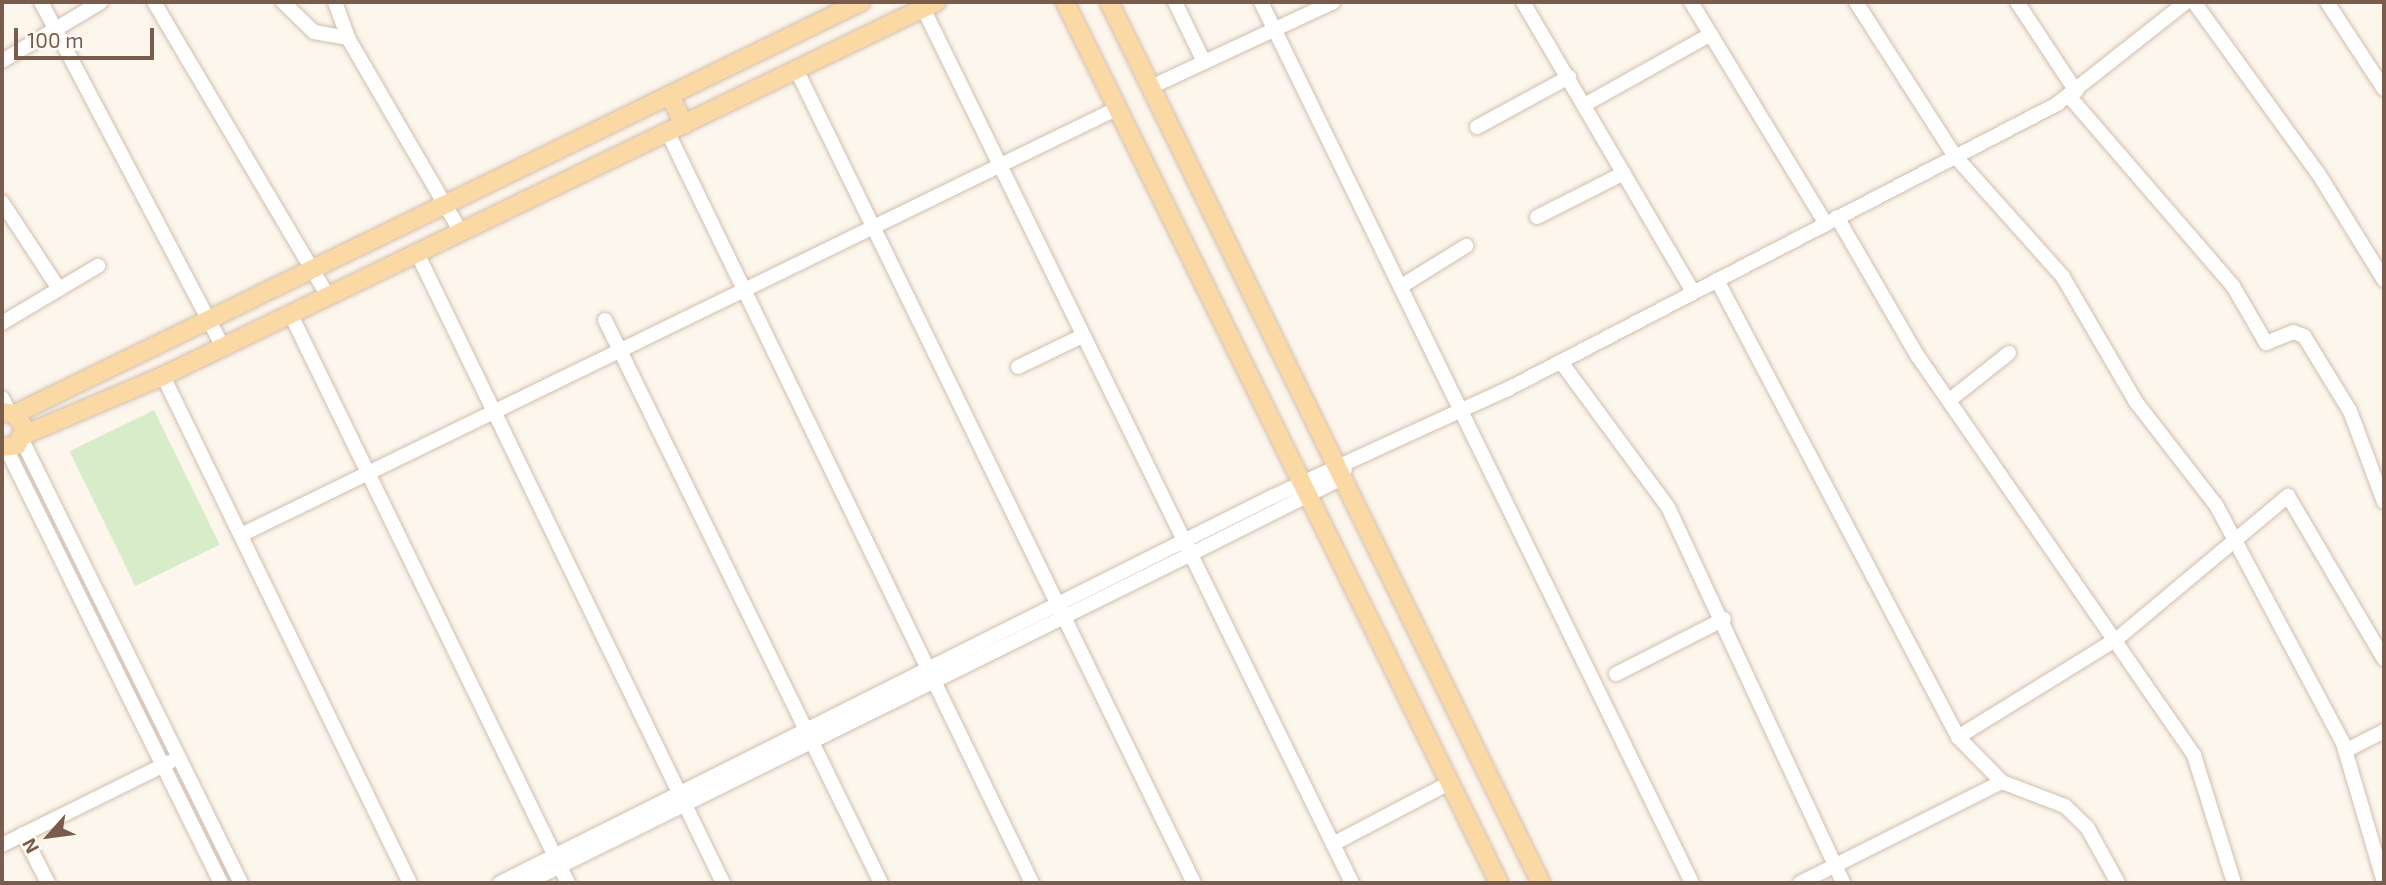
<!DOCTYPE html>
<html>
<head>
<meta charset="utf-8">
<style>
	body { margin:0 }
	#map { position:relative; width:2386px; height:885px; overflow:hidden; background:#fdf6ec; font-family:"Exo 2",sans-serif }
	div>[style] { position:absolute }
	.green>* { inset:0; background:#d8ecc9; transform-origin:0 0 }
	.roads { filter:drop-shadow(0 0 2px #d1beb0) drop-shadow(0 0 2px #d1beb0) }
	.minor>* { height:14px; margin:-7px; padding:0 7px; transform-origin:7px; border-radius:7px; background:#fff }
	.major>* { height:18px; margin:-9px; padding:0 9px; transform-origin:9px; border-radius:9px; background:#fbd9a5 }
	span { translate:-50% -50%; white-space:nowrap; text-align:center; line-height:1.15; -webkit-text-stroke:5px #fffaf3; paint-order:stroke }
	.frame { position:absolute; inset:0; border:4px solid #7a5c4d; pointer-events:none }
	.north { position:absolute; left:14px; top:801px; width:70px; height:70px; -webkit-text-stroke:5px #fffaf3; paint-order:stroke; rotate:242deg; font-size:19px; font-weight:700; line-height:28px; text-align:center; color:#7a5c4d }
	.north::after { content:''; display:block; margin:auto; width:24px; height:32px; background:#7a5c4d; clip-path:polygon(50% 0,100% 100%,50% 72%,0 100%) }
	.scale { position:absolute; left:14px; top:28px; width:140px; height:32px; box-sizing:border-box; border:4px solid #7a5c4d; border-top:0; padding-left:9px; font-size:21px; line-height:24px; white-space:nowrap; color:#7a5c4d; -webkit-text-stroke:5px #fffaf3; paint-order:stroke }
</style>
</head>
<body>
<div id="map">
	<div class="green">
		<i style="left:154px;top:410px;width:150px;height:94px;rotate:64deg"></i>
	</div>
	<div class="roads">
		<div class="minor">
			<i style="left:41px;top:2px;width:389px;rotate:62.2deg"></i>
			<i style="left:154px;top:2px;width:342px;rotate:59.4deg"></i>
			<i style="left:283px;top:2px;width:43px;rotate:44.1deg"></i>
			<i style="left:314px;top:32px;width:35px;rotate:10deg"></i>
			<i style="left:335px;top:2px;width:38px;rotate:70deg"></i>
			<i style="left:348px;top:38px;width:225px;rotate:59.8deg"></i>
			<i style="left:1175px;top:2px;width:67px;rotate:64.2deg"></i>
			<i style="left:1261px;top:2px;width:981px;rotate:63.93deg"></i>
			<i style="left:1523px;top:2px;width:336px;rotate:59.6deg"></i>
			<i style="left:1691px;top:2px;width:260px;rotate:58.7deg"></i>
			<i style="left:1856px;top:2px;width:183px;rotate:57.3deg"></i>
			<i style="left:1955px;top:156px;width:162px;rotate:48.2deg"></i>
			<i style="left:2063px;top:277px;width:145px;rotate:59.7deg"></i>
			<i style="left:2136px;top:402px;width:130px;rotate:52.2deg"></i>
			<i style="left:2216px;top:505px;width:270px;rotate:61.9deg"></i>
			<i style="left:2343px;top:743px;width:145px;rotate:73.6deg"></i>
			<i style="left:2017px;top:2px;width:107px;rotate:56.5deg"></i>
			<i style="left:2194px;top:2px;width:211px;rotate:54.1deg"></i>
			<i style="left:2318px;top:173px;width:126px;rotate:58.3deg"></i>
			<i style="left:2327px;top:2px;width:104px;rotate:56.8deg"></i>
			<i style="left:923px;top:8px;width:975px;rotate:63.88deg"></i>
			<i style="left:2px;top:61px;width:115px;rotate:-30.8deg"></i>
			<i style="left:797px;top:71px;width:904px;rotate:63.95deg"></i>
			<i style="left:1151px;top:87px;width:201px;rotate:-25deg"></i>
			<i style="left:2069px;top:96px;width:251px;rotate:49.2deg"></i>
			<i style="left:2233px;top:286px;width:66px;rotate:59.9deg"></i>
			<i style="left:2266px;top:343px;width:29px;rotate:-22deg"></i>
			<i style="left:2293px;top:332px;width:12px;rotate:20deg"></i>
			<i style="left:2304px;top:336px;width:88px;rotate:58.5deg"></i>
			<i style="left:2350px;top:411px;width:97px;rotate:69.5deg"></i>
			<i style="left:1586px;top:104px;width:143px;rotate:-29.2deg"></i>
			<i style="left:1477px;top:127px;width:105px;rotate:-28.5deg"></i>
			<i style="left:668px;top:133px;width:834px;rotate:64.11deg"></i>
			<i style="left:2px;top:202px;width:104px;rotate:56.8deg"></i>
			<i style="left:1537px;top:217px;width:97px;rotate:-26.8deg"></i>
			<i style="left:1837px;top:217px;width:160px;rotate:59.9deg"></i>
			<i style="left:1917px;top:355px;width:487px;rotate:55.3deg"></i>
			<i style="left:2194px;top:755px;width:134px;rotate:72.6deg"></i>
			<i style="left:417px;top:253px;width:700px;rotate:64.09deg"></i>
			<i style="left:1717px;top:280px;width:517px;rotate:62.19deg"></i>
			<i style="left:1958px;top:737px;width:63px;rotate:45.6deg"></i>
			<i style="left:1400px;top:287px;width:78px;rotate:-31.8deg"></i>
			<i style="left:290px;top:313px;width:634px;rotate:64deg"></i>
			<i style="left:605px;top:320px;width:627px;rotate:63.88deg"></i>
			<i style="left:2px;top:323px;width:112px;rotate:-30.7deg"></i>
			<i style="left:1561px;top:362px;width:180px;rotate:53.6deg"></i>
			<i style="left:1668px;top:507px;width:415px;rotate:65deg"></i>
			<i style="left:1018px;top:367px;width:71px;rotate:-25.8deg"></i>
			<i style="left:163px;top:376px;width:564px;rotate:64.03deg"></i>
			<i style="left:2px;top:398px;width:16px;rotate:63deg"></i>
			<i style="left:1951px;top:399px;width:74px;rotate:-38.4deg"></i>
			<i style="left:22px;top:440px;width:494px;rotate:63.7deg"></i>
			<i style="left:6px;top:448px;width:485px;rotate:63.7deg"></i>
			<i style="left:243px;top:534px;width:971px;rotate:-25.96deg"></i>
			<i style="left:1616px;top:674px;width:121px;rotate:-27deg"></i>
			<i style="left:1958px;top:737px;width:188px;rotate:-31.7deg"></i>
			<i style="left:2118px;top:638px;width:222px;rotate:-39.9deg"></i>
			<i style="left:2288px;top:496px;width:189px;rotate:59.5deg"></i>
			<i style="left:2345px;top:751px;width:44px;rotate:-27.1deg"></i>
			<i style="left:23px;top:834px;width:55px;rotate:63deg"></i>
			<i style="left:1333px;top:844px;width:131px;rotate:-27.7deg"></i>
			<i style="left:2px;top:845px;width:187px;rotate:-26.3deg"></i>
			<i style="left:500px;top:883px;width:865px;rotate:-26.57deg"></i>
			<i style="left:1274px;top:496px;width:255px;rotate:-24.6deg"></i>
			<i style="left:1506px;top:390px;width:621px;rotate:-27.43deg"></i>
			<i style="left:2057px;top:104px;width:164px;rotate:-38.3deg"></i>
			<i style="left:526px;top:883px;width:740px;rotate:-26.32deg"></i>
			<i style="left:1189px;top:555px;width:171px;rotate:-26.7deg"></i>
			<i style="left:1342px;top:478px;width:9px;rotate:-72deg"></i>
			<i style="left:1800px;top:883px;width:226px;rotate:-26.6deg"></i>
			<i style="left:2002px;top:782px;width:67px;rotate:20.9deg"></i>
			<i style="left:2065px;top:806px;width:30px;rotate:44deg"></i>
			<i style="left:2087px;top:827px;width:64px;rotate:61deg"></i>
		</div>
		<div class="major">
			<i style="left:1065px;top:2px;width:982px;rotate:63.77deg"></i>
			<i style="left:1109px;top:2px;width:981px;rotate:63.88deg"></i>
			<i style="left:670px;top:95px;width:33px;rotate:65deg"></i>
			<i style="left:2px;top:412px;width:13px;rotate:9deg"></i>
			<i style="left:15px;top:414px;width:18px;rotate:56deg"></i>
			<i style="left:25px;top:429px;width:18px;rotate:117deg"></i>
			<i style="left:17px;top:445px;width:15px;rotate:172deg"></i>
			<i style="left:15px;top:414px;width:941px;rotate:-25.97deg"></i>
			<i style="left:24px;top:435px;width:151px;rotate:-23deg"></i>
			<i style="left:163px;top:376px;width:859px;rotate:-25.82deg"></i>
		</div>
	</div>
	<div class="frame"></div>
	<div class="north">N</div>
	<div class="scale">100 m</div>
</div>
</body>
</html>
